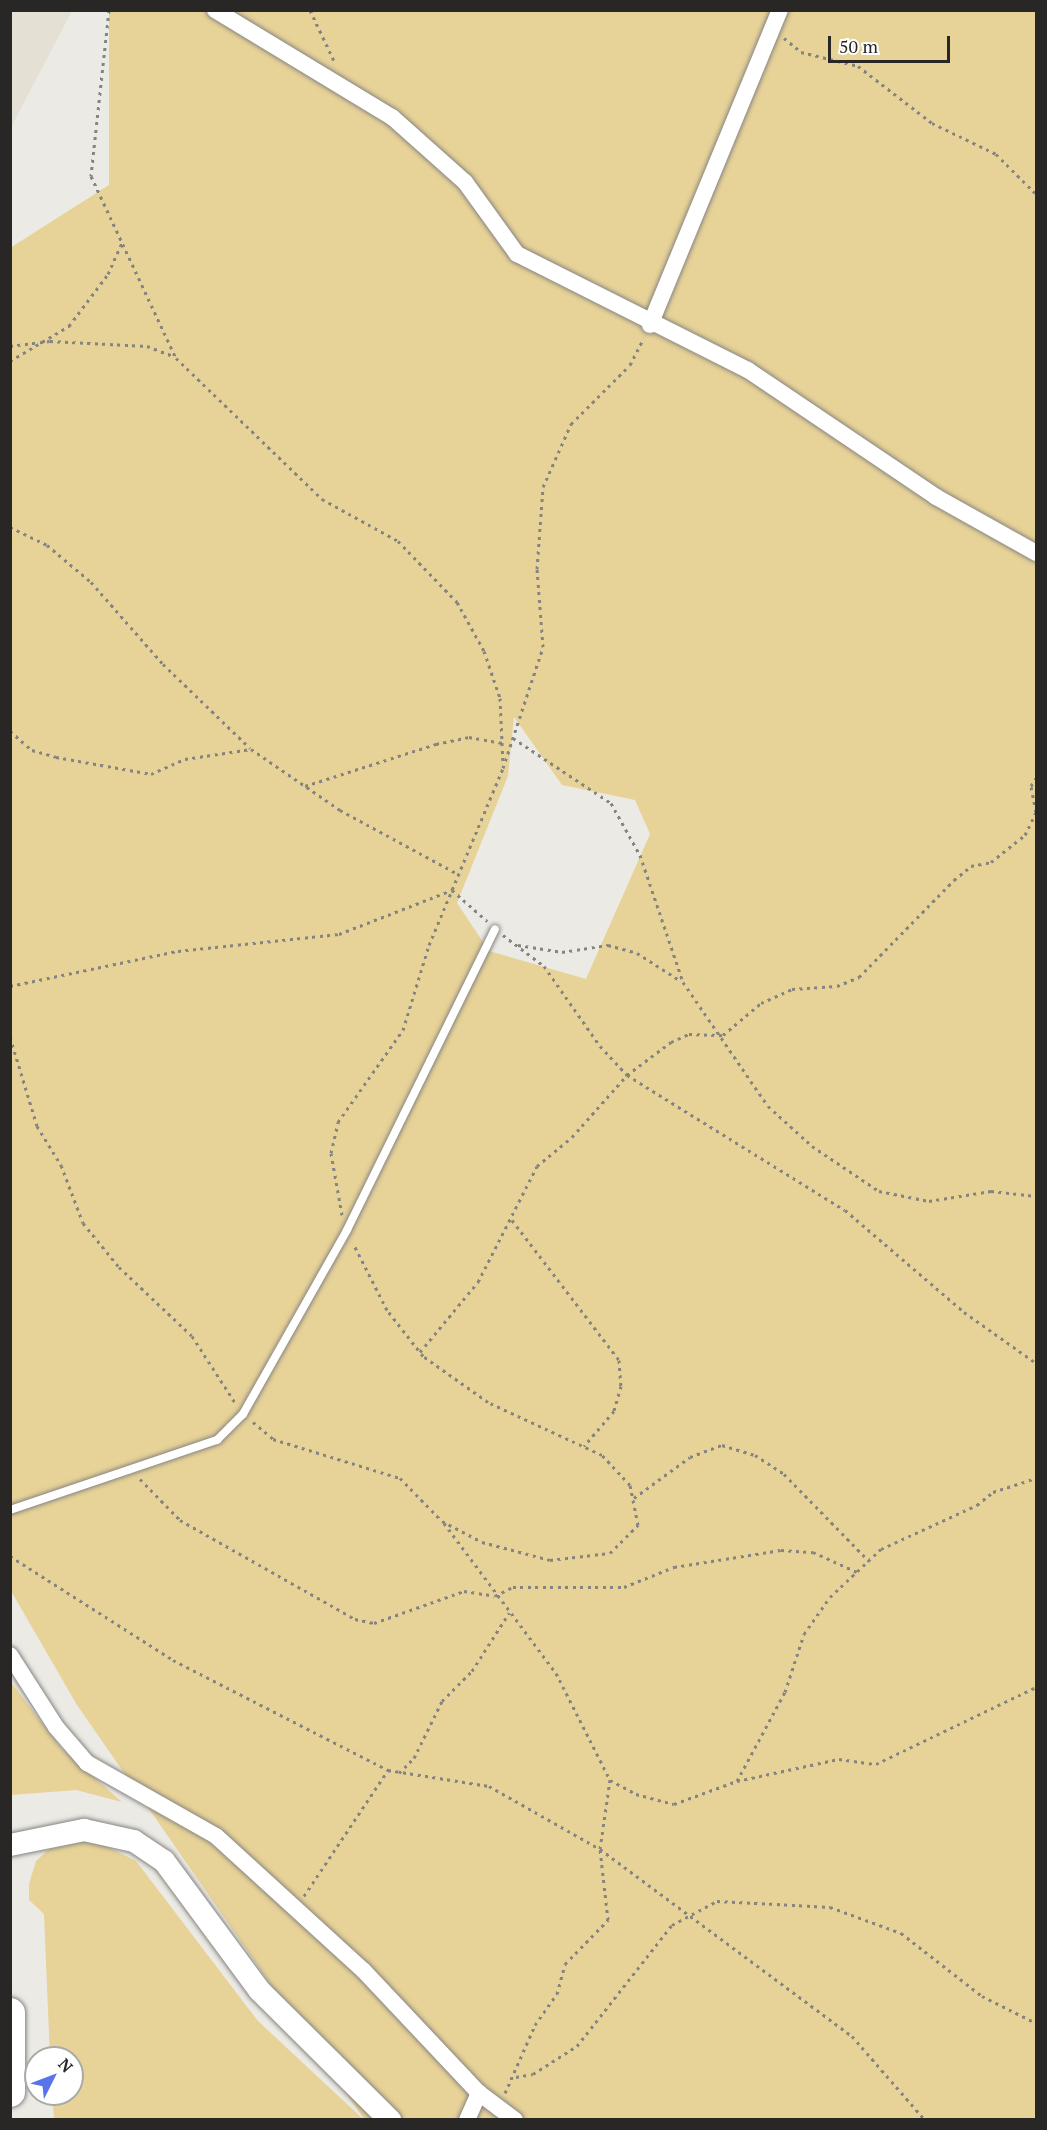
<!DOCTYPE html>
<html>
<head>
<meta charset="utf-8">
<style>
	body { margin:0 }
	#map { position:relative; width:1047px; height:2130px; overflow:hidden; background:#eceae5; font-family:"PT Serif",serif }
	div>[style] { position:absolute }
	.built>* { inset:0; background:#e4e0d4 }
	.green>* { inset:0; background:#e7d297 }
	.path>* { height:3px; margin-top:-1.5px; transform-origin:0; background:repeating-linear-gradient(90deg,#868481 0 3px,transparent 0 7.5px) }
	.roads { filter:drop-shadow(0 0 2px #878581) drop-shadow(0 0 2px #878581) }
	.lane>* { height:8px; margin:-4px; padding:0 4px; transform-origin:4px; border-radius:4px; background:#fff }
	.street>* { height:16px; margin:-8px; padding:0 8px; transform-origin:8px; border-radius:8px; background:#fff }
	.secondary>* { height:22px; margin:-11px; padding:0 11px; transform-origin:11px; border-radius:11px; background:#fff }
	.highway>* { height:30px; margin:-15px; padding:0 15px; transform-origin:15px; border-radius:15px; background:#fff }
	span { translate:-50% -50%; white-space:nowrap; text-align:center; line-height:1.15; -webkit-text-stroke:6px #fff; paint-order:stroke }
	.frame { position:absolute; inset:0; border:12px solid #282725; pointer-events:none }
	.north { position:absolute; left:24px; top:2046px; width:60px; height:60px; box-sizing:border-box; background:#fff; border:2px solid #a9a9a8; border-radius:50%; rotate:48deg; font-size:16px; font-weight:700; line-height:24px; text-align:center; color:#282725 }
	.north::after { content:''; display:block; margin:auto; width:21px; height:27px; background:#5774ea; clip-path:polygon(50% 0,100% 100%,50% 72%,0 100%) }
	.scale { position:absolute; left:828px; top:36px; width:122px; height:27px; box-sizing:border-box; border:3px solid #282725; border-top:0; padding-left:8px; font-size:18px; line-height:21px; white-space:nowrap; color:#282725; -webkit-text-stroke:4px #fff; paint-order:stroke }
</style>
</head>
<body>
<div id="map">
	<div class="built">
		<i style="clip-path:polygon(11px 10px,72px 11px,11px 127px,10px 11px)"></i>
	</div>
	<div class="green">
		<i style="clip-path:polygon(evenodd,109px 11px,1036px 11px,1036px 2119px,364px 2119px,77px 1705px,11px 1591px,10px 248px,109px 185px,109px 11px,514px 717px,562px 785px,635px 800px,650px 834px,586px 979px,489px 951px,457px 903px,508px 776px,514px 717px)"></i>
		<i style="clip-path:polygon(10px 1681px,62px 1749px,122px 1802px,76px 1790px,11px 1795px)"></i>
		<i style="clip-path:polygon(94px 1840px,136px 1861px,258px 2021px,363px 2119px,54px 2119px,52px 2094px,72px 2094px,72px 2058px,50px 2058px,44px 1914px,29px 1900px,29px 1884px,36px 1861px,49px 1849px)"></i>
	</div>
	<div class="path">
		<i style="left:109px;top:10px;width:167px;rotate:96.2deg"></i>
		<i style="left:91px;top:176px;width:201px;rotate:65deg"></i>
		<i style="left:176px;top:358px;width:203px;rotate:44deg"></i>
		<i style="left:322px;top:499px;width:87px;rotate:28.9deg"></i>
		<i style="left:398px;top:541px;width:85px;rotate:46deg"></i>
		<i style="left:457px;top:602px;width:56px;rotate:61.1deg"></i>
		<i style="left:484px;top:651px;width:50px;rotate:71.2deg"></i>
		<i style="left:500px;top:698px;width:66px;rotate:87.4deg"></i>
		<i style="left:310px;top:10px;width:59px;rotate:64.7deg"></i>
		<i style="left:784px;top:38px;width:22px;rotate:39deg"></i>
		<i style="left:801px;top:52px;width:59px;rotate:13.8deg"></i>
		<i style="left:858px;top:66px;width:93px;rotate:37.6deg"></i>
		<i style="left:932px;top:123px;width:71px;rotate:25.8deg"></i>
		<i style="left:996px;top:154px;width:57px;rotate:45deg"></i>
		<i style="left:10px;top:346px;width:40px;rotate:-7.1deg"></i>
		<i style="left:50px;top:341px;width:97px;rotate:3deg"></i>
		<i style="left:147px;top:346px;width:30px;rotate:21deg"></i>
		<i style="left:10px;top:361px;width:69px;rotate:-30.7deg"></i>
		<i style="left:69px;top:326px;width:65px;rotate:-53.1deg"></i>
		<i style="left:108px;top:274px;width:35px;rotate:-66deg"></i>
		<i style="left:10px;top:527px;width:41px;rotate:25.9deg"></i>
		<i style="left:47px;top:545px;width:57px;rotate:40.1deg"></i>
		<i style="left:91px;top:582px;width:109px;rotate:48.7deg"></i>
		<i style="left:163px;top:664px;width:121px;rotate:44deg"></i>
		<i style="left:10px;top:731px;width:29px;rotate:41deg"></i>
		<i style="left:32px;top:750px;width:25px;rotate:16deg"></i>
		<i style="left:56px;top:757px;width:97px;rotate:10.1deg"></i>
		<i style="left:151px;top:774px;width:37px;rotate:-24deg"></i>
		<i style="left:185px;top:759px;width:67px;rotate:-8.6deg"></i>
		<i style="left:251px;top:749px;width:108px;rotate:34.4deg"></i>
		<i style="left:340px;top:810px;width:134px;rotate:28.5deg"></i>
		<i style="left:513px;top:738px;width:118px;rotate:33.6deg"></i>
		<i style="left:611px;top:803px;width:60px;rotate:60.9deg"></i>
		<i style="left:640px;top:855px;width:134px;rotate:71.3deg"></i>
		<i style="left:683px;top:982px;width:150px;rotate:55.6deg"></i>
		<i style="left:768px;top:1106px;width:59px;rotate:42.3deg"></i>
		<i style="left:812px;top:1146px;width:81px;rotate:33.9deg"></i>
		<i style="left:879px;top:1191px;width:51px;rotate:11.3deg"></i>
		<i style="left:929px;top:1201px;width:63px;rotate:-9.2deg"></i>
		<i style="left:991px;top:1191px;width:45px;rotate:6.3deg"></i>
		<i style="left:305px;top:786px;width:138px;rotate:-17.8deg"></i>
		<i style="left:436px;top:744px;width:34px;rotate:-12deg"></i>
		<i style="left:469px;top:737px;width:34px;rotate:10deg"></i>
		<i style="left:503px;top:935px;width:51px;rotate:37.1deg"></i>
		<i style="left:544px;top:966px;width:98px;rotate:55deg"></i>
		<i style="left:600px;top:1046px;width:40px;rotate:47deg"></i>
		<i style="left:627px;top:1075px;width:256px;rotate:31.8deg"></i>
		<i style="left:845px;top:1210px;width:157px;rotate:40.6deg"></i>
		<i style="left:964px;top:1312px;width:88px;rotate:35.3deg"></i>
		<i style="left:518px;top:945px;width:45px;rotate:9deg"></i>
		<i style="left:562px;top:952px;width:47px;rotate:-8.7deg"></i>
		<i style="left:608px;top:945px;width:30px;rotate:15deg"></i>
		<i style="left:637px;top:953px;width:52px;rotate:32.5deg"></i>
		<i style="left:10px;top:986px;width:172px;rotate:-11.8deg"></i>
		<i style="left:178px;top:951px;width:162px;rotate:-6deg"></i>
		<i style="left:339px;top:934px;width:121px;rotate:-21.3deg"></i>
		<i style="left:452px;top:890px;width:47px;rotate:41.5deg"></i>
		<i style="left:10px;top:1037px;width:93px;rotate:73.1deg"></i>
		<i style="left:37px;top:1126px;width:46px;rotate:58.4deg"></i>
		<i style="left:61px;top:1165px;width:62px;rotate:69.2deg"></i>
		<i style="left:83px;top:1223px;width:57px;rotate:50.7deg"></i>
		<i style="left:119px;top:1267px;width:100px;rotate:43.4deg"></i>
		<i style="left:192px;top:1336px;width:81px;rotate:57.1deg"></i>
		<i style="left:342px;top:1215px;width:63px;rotate:-100.1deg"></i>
		<i style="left:331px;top:1153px;width:32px;rotate:-77deg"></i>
		<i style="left:338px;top:1122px;width:113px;rotate:-54.8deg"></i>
		<i style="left:403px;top:1030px;width:89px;rotate:-73deg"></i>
		<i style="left:429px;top:945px;width:192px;rotate:-67.3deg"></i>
		<i style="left:503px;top:768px;width:127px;rotate:-71.7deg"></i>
		<i style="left:543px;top:647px;width:78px;rotate:-94.4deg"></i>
		<i style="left:537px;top:569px;width:82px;rotate:-85.8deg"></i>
		<i style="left:543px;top:487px;width:69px;rotate:-66deg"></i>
		<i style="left:571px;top:424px;width:83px;rotate:-45deg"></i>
		<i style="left:630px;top:365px;width:30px;rotate:-63deg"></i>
		<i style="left:512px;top:1220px;width:176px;rotate:52.6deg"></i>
		<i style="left:619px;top:1360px;width:26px;rotate:86deg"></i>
		<i style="left:621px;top:1386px;width:26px;rotate:106deg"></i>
		<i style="left:614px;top:1411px;width:46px;rotate:130.6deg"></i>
		<i style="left:420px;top:1352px;width:91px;rotate:-50.4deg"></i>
		<i style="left:478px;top:1282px;width:130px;rotate:-63deg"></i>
		<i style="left:537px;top:1166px;width:45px;rotate:-39.6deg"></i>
		<i style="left:572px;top:1137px;width:83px;rotate:-48.4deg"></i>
		<i style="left:627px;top:1075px;width:55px;rotate:-36.9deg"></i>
		<i style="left:671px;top:1042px;width:20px;rotate:-24deg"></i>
		<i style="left:689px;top:1034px;width:34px;rotate:2deg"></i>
		<i style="left:723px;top:1035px;width:50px;rotate:-40.1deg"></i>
		<i style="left:761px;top:1003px;width:34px;rotate:-24deg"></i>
		<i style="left:792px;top:989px;width:45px;rotate:-3.8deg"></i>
		<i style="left:837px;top:986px;width:24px;rotate:-22deg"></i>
		<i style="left:859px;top:977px;width:136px;rotate:-45.6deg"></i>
		<i style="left:954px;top:880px;width:22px;rotate:-39deg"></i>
		<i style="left:971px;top:866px;width:20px;rotate:-11deg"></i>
		<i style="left:991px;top:862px;width:43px;rotate:-38.5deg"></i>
		<i style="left:1025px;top:835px;width:25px;rotate:-64deg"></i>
		<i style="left:1036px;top:812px;width:26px;rotate:-101deg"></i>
		<i style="left:1031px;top:786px;width:9px;rotate:-58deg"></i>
		<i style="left:253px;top:1422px;width:26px;rotate:40deg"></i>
		<i style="left:273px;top:1439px;width:133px;rotate:17.1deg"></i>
		<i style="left:400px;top:1478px;width:60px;rotate:45.7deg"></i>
		<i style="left:442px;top:1521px;width:45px;rotate:27.7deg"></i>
		<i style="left:482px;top:1542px;width:70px;rotate:14.8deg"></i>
		<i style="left:550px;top:1560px;width:60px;rotate:-6.7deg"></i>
		<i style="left:610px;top:1553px;width:40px;rotate:-45deg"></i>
		<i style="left:638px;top:1525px;width:41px;rotate:-101.3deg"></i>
		<i style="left:630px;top:1485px;width:41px;rotate:-133deg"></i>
		<i style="left:602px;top:1455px;width:126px;rotate:-155.1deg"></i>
		<i style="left:488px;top:1402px;width:80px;rotate:-144.7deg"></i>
		<i style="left:423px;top:1356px;width:58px;rotate:-128deg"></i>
		<i style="left:387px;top:1310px;width:75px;rotate:-116.9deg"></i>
		<i style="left:140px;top:1479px;width:57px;rotate:45.7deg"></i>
		<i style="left:180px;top:1520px;width:201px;rotate:29.5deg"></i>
		<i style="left:355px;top:1619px;width:19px;rotate:12deg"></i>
		<i style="left:374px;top:1623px;width:96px;rotate:-19.6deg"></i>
		<i style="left:464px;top:1591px;width:31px;rotate:9deg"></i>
		<i style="left:495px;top:1596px;width:20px;rotate:-27deg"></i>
		<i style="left:513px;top:1587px;width:111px"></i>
		<i style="left:624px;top:1587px;width:54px;rotate:-21.8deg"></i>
		<i style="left:674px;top:1567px;width:108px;rotate:-9deg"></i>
		<i style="left:781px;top:1550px;width:32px;rotate:4deg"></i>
		<i style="left:813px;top:1552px;width:48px;rotate:24.4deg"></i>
		<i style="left:634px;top:1498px;width:69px;rotate:-36.2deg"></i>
		<i style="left:690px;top:1457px;width:34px;rotate:-21deg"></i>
		<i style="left:722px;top:1445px;width:34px;rotate:17deg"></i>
		<i style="left:755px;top:1455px;width:35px;rotate:33deg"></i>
		<i style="left:784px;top:1474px;width:122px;rotate:45.7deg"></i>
		<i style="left:444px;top:1523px;width:187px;rotate:53.3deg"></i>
		<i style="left:556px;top:1673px;width:120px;rotate:63.2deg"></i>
		<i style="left:610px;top:1780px;width:30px;rotate:28deg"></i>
		<i style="left:636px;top:1794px;width:39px;rotate:15deg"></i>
		<i style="left:674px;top:1804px;width:67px;rotate:-20.1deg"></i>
		<i style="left:737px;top:1781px;width:104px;rotate:-12.2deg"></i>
		<i style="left:839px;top:1759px;width:37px;rotate:8deg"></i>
		<i style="left:876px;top:1764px;width:178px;rotate:-25.7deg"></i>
		<i style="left:10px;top:1556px;width:193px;rotate:32.5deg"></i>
		<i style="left:173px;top:1660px;width:242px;rotate:27.1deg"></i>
		<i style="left:388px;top:1770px;width:102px;rotate:9deg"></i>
		<i style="left:489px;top:1786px;width:128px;rotate:29.6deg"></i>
		<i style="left:600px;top:1849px;width:314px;rotate:36.6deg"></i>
		<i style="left:852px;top:2036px;width:111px;rotate:49deg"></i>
		<i style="left:399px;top:1773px;width:21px;rotate:-45deg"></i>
		<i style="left:414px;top:1758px;width:64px;rotate:-63.8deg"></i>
		<i style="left:442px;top:1701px;width:42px;rotate:-45deg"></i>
		<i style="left:472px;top:1671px;width:69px;rotate:-57.5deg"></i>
		<i style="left:737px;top:1781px;width:101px;rotate:-61.7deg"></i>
		<i style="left:785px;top:1692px;width:61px;rotate:-71.9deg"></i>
		<i style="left:804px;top:1634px;width:45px;rotate:-54.9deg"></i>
		<i style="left:830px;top:1597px;width:70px;rotate:-43.3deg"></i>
		<i style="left:881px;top:1549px;width:106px;rotate:-24.6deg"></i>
		<i style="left:977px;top:1505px;width:21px;rotate:-39deg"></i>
		<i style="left:993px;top:1492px;width:45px;rotate:-18deg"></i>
		<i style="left:304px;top:1896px;width:151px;rotate:-56.3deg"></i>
		<i style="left:516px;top:2077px;width:17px;rotate:-10deg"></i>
		<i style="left:533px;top:2074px;width:52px;rotate:-32.5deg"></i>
		<i style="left:577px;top:2046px;width:154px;rotate:-51.9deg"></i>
		<i style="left:672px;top:1925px;width:51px;rotate:-28.1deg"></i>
		<i style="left:717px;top:1901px;width:113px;rotate:3deg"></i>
		<i style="left:830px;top:1907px;width:76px;rotate:20.1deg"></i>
		<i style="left:901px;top:1933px;width:103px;rotate:37.9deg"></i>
		<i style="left:982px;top:1996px;width:60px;rotate:26.6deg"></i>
		<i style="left:505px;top:2093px;width:74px;rotate:-66.2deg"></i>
		<i style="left:535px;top:2025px;width:38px;rotate:-55deg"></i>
		<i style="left:557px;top:1994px;width:31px;rotate:-75deg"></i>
		<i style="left:565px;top:1964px;width:62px;rotate:-45.7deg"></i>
		<i style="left:608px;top:1920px;width:71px;rotate:-96.4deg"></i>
		<i style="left:600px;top:1849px;width:70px;rotate:-81.8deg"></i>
	</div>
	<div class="roads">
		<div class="lane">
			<i style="left:10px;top:1510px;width:219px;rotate:-18.7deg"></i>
			<i style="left:217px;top:1440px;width:37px;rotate:-45deg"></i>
			<i style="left:243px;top:1414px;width:211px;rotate:-60.5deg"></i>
			<i style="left:347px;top:1230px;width:335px;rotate:-63.8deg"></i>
		</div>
		<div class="street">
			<i style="left:215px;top:10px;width:207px;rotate:31.2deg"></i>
			<i style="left:392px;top:117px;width:98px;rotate:41.7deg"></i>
			<i style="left:465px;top:182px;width:89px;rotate:54.2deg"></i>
			<i style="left:517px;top:254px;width:258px;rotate:26.7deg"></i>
			<i style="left:748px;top:370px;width:227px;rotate:34deg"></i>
			<i style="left:936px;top:497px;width:115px;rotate:29.2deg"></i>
			<i style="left:650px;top:325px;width:341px;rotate:-67.6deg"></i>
			<i style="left:10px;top:1655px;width:85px;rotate:57.4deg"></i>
			<i style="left:56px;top:1727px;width:48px;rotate:49.3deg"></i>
			<i style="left:87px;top:1763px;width:148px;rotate:29.5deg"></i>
			<i style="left:216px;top:1836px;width:199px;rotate:42.4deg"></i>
			<i style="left:363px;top:1970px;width:169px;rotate:46.7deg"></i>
			<i style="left:479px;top:2093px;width:45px;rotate:36.9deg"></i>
			<i style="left:467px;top:2120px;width:30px;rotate:-66deg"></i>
		</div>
		<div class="secondary">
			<i style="left:10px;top:1845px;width:76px;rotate:-11.5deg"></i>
			<i style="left:84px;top:1830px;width:51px;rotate:12.4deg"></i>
			<i style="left:134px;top:1841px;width:36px;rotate:34deg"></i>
			<i style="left:164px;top:1861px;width:160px;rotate:53.6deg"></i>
			<i style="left:259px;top:1990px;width:185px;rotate:44.8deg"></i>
		</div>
		<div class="highway">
			<i style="left:10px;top:2013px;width:79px;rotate:90deg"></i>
		</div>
	</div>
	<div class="frame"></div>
	<div class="north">N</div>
	<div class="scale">50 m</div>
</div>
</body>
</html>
